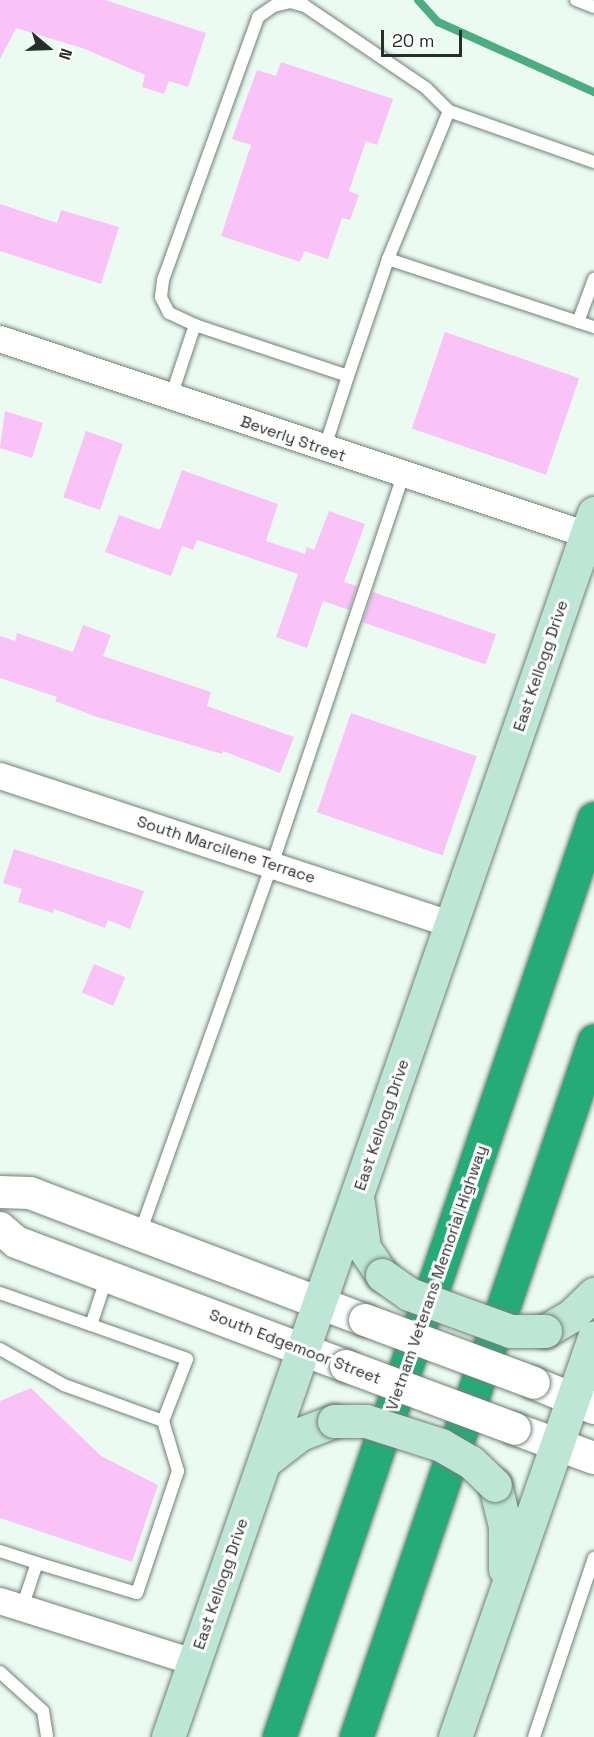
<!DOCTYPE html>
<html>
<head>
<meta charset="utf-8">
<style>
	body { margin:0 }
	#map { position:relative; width:594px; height:1737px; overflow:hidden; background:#ebfbf2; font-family:"Space Grotesk",sans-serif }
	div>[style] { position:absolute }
	.stream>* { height:8px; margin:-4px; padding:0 4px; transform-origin:4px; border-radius:4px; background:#4dad80 }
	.building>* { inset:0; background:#f9c3f7; transform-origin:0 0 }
	.roads { filter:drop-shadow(0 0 2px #728078) drop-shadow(0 0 2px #728078) }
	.service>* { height:12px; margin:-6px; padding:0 6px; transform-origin:6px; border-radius:6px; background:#fff }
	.minor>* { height:26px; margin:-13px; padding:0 13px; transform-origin:13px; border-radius:13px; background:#fff }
	.tertiary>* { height:32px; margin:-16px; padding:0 16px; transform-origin:16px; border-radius:16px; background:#fff }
	.secondary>* { height:33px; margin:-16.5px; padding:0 16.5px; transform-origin:16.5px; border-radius:16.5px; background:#bee6d6 }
	.motorway>* { height:33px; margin:-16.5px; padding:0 16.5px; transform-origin:16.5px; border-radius:16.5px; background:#25ab76 }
	.bridges { filter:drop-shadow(0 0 2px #728078) drop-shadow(0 0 2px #728078) }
	.tertiary-bridge>* { height:32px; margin:-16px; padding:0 16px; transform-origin:16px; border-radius:16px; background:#fff }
	.secondary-bridge>* { height:33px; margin:-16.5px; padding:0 16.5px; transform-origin:16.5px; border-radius:16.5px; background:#bee6d6 }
	span { translate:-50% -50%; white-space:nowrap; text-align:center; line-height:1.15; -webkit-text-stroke:6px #fff; paint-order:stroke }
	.street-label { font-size:16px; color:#282e2b }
	.north { position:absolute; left:18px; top:18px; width:60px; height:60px; -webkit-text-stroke:4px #fff; paint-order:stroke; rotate:109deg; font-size:16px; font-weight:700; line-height:24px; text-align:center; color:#282e2b }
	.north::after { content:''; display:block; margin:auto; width:21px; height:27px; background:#282e2b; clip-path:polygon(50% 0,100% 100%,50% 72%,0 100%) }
	.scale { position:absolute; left:381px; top:30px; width:81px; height:27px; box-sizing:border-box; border:3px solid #282e2b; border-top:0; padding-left:8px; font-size:18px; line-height:21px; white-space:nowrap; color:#282e2b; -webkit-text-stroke:4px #fff; paint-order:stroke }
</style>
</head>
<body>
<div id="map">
	<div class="stream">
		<i style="left:418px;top:0;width:30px;rotate:48deg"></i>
		<i style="left:438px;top:22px;width:171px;rotate:24.2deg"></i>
	</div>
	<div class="building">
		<i style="clip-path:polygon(0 0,105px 0,206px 33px,188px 87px,169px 81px,164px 94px,142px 87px,145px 75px,85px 49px,16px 28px,0 59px)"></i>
		<i style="clip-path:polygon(281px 62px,393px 99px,377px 145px,366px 141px,349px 191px,359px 195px,350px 220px,342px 218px,328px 259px,304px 251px,300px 262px,221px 236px,251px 145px,232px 139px,243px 108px,257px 70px,276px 76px)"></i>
		<i style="clip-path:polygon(0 204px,57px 223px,61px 210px,119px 227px,101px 284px,0 251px)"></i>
		<i style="left:445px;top:332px;width:142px;height:102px;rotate:19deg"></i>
		<i style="clip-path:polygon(5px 411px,43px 423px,32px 458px,0 448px)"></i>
		<i style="left:86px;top:431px;width:39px;height:70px;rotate:19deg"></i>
		<i style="clip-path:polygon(182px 470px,278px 504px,266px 541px,305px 554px,307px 547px,314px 550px,329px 511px,365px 524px,344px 582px,357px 586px,349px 610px,323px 601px,307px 648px,276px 637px,298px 574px,197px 540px,193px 550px,182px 546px,171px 576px,105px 552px,119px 515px,160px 530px)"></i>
		<i style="left:373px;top:592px;width:130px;height:32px;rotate:19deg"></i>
		<i style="clip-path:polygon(83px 625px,111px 635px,103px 656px,211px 692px,207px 706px,294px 737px,280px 773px,223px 751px,222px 754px,97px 717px,55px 701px,57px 697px,0 678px,0 636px,15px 641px,17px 633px,73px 652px)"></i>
		<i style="left:351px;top:713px;width:133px;height:105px;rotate:19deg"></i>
		<i style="clip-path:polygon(14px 849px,144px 891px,130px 929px,108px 920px,105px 928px,54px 909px,53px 913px,18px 902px,22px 889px,3px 883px)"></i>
		<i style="left:94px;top:964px;width:34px;height:31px;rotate:23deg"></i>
		<i style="clip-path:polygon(31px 1388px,101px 1456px,158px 1485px,132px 1562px,0 1518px,0 1401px)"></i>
	</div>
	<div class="roads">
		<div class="service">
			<i style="left:576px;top:0;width:19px;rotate:21deg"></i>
			<i style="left:388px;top:259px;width:160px;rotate:-67.6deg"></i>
			<i style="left:578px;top:322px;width:46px;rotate:-69.6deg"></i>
			<i style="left:348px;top:376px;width:124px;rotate:-71.1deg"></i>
			<i style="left:388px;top:259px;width:217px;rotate:18.3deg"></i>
			<i style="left:171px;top:397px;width:76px;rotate:-71.6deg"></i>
			<i style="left:324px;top:450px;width:78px;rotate:-72deg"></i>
			<i style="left:348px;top:376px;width:161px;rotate:-161.6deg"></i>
			<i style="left:195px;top:325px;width:29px;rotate:-155deg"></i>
			<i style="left:169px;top:313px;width:18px;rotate:-117deg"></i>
			<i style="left:161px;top:297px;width:17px;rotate:-83deg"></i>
			<i style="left:163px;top:280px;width:280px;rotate:-70.1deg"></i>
			<i style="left:258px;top:17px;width:19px;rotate:-35deg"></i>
			<i style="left:274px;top:6px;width:16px;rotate:-14deg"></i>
			<i style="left:290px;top:2px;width:16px;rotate:15deg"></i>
			<i style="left:305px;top:6px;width:146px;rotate:34.1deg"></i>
			<i style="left:426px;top:88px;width:33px;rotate:45deg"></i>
			<i style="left:449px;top:111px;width:154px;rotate:19.4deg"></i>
			<i style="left:140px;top:1233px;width:391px;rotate:-70.3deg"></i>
			<i style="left:272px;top:865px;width:410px;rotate:-71.4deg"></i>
			<i style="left:0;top:1293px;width:96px;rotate:19.4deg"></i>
			<i style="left:91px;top:1325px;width:51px;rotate:-71.6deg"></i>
			<i style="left:0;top:1349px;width:73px;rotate:29.4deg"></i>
			<i style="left:64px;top:1385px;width:105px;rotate:20deg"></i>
			<i style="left:163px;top:1421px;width:66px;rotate:-68.8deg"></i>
			<i style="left:187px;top:1359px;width:102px;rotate:-160.5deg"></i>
			<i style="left:0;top:1551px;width:39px;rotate:18deg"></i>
			<i style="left:22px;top:1608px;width:47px;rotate:-71.6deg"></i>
			<i style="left:37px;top:1563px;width:104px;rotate:16.7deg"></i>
			<i style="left:137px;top:1593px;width:129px;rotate:-71.4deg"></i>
			<i style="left:178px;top:1471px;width:52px;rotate:-106.7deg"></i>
			<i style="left:0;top:1672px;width:58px;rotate:42.2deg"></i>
			<i style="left:43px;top:1711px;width:25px;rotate:81deg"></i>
			<i style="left:534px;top:1737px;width:189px;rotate:-71.5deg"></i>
		</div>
		<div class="minor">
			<i style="left:0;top:339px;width:619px;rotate:18.46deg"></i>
			<i style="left:0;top:776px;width:477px;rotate:18.2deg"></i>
			<i style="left:0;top:1601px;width:203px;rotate:17.5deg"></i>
		</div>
		<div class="tertiary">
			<i style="left:0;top:1192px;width:30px;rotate:2deg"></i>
			<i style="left:30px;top:1193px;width:358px;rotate:20.8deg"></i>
			<i style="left:0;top:1228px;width:21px;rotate:41deg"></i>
			<i style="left:16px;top:1242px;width:353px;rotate:20.6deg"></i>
			<i style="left:534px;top:1383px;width:65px;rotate:22.6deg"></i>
			<i style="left:515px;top:1429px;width:84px;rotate:20.2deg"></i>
		</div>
		<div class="secondary">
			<i style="left:358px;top:1203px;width:45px;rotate:82.4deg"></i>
			<i style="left:364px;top:1248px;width:32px;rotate:56deg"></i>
			<i style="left:545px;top:1331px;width:30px;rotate:-30deg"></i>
			<i style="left:571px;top:1316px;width:32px;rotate:-44deg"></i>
			<i style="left:264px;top:1462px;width:46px;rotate:-37.9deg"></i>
			<i style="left:300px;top:1434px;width:36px;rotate:-21deg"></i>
			<i style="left:495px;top:1485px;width:42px;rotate:76.3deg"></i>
			<i style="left:505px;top:1526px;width:43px;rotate:90deg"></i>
			<i style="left:168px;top:1737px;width:1296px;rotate:-70.81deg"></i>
			<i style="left:455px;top:1737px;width:423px;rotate:-70.8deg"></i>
		</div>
		<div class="motorway">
			<i style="left:279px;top:1737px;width:971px;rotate:-71.08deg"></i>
			<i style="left:356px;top:1737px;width:736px;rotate:-71.12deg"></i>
		</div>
	</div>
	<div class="bridges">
		<div class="tertiary-bridge">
			<i style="left:365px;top:1320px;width:180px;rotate:20.4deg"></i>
			<i style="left:346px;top:1366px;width:180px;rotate:20.4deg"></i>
		</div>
		<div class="secondary-bridge">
			<i style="left:382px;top:1275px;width:33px;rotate:35deg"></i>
			<i style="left:409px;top:1294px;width:108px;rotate:20.1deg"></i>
			<i style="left:510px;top:1331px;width:35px"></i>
			<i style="left:334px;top:1421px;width:32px"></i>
			<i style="left:366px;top:1421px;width:79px;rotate:17.7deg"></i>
			<i style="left:441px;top:1445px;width:34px;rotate:30deg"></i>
			<i style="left:471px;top:1462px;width:33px;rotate:44deg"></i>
		</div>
	</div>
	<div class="street-label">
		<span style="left:293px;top:439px;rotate:19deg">Beverly Street</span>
		<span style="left:541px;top:666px;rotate:-71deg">East Kellogg Drive</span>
		<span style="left:226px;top:850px;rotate:18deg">South Marcilene Terrace</span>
		<span style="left:382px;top:1125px;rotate:-71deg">East Kellogg Drive</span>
		<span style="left:437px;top:1278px;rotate:-71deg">Vietnam Veterans Memorial Highway</span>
		<span style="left:295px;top:1347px;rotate:21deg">South Edgemoor Street</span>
		<span style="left:221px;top:1584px;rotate:-71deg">East Kellogg Drive</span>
	</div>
	<div class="north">N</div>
	<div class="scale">20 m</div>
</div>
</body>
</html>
